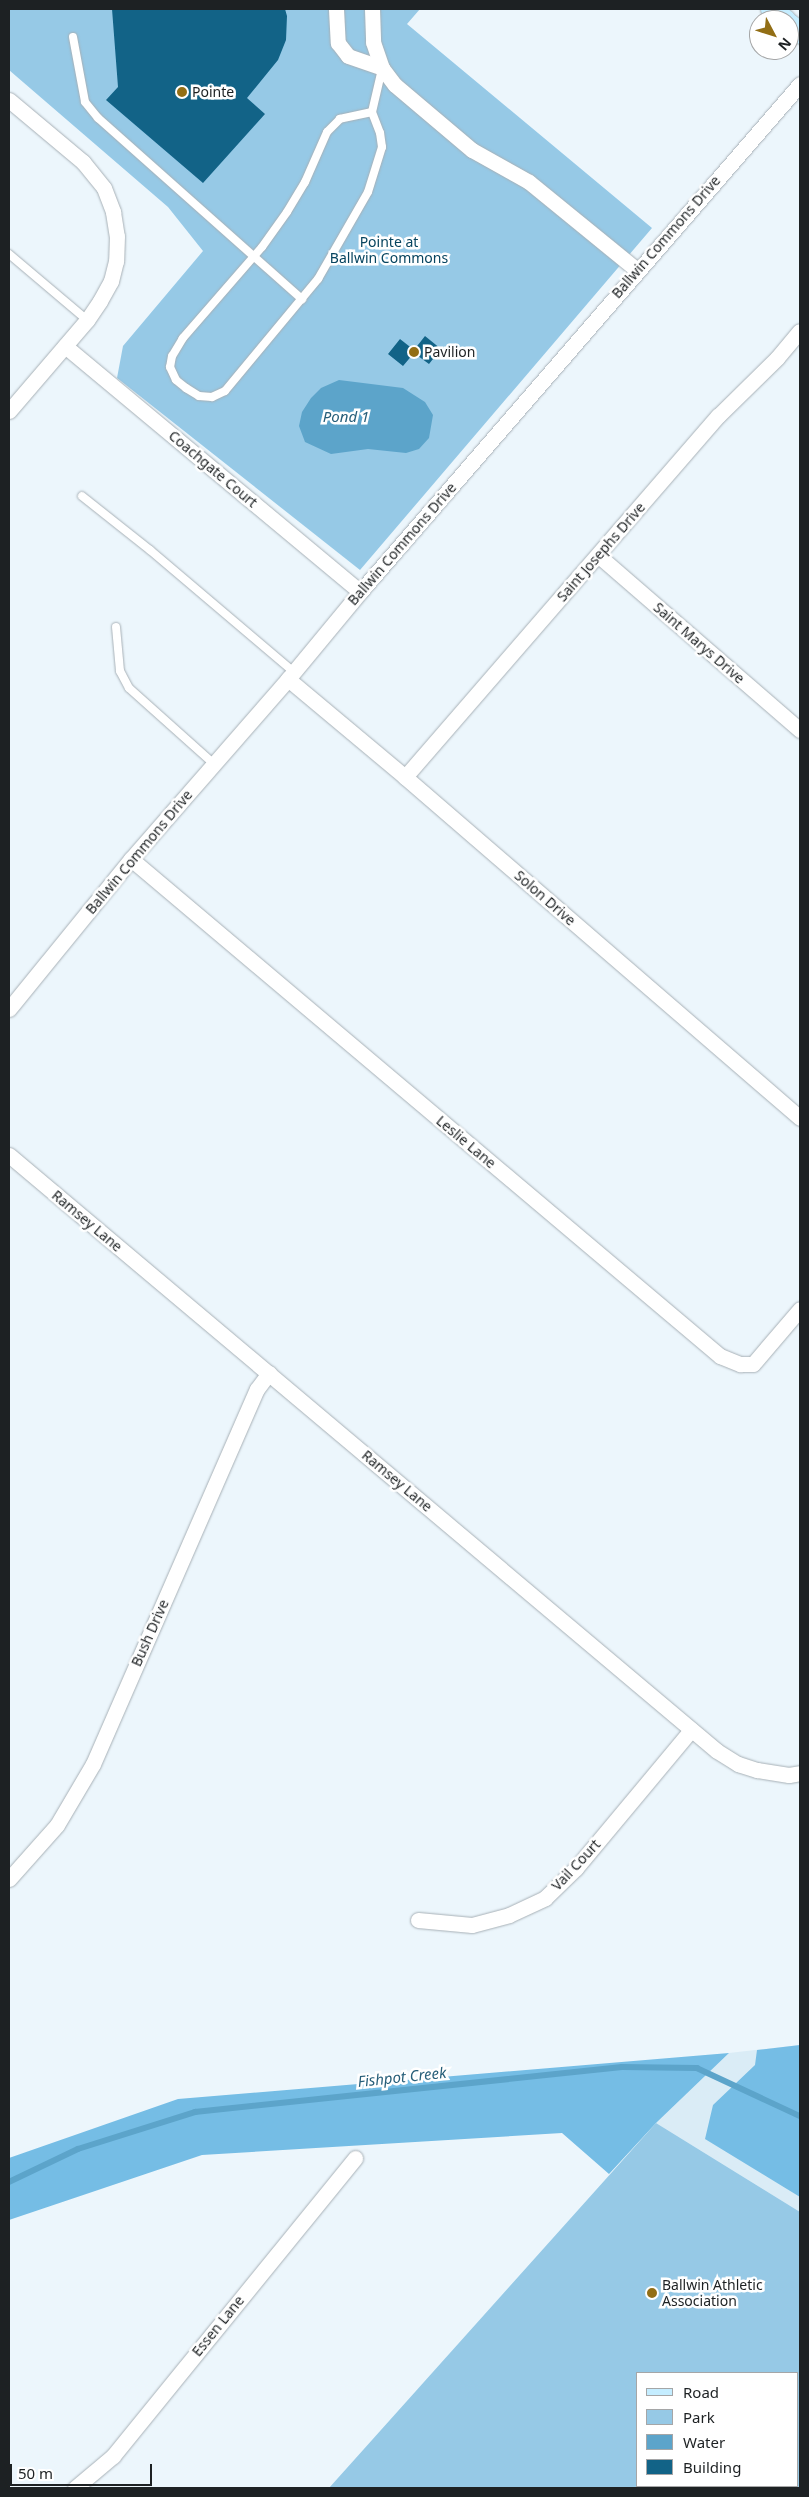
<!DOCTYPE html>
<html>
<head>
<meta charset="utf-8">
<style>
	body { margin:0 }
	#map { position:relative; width:809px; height:2497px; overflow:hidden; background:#ecf6fc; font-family:"Noto Sans",sans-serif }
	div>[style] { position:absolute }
	.built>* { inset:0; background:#daecf6 }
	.green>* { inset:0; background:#96c9e6 }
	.forest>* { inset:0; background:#75bde5 }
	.water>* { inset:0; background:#5ca4ca }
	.stream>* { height:5.5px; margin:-2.75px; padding:0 2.75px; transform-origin:2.75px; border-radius:2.75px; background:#5ca4ca }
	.building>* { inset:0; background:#126387 }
	.roads { filter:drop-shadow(0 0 1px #a7b0b6) drop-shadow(0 0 1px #a7b0b6) }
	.lane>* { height:8px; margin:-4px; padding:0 4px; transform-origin:4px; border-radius:4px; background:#fff }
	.street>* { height:15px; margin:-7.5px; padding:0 7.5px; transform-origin:7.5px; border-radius:7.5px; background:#fff }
	.secondary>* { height:21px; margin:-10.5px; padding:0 10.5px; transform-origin:10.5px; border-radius:10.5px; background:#c5edff }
	.dots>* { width:14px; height:14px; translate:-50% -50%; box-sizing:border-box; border:2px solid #fff; border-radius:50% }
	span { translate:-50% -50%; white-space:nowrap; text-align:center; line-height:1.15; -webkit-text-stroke:5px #fff; paint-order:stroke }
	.poi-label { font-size:14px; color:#1d2123 }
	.left { translate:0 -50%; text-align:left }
	.street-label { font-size:14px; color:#1d2123 }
	.park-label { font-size:14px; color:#06445f }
	.water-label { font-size:15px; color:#265e79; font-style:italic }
	.frame { position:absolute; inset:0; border:10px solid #1d2123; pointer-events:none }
	.legend { position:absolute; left:636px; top:2372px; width:162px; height:115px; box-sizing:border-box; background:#fff; border:1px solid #a5a6a7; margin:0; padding:6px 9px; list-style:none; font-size:15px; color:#1d2123 }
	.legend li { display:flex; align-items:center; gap:10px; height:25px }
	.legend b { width:25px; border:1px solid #a5a6a7 }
	.north { position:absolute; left:749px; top:10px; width:50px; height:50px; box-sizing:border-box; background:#fff; border:1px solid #a5a6a7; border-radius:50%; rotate:130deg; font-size:14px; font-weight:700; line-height:20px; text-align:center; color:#1d2123 }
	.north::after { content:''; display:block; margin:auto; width:18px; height:22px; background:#926e15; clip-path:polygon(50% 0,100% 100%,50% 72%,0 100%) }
	.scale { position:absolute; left:10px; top:2464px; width:142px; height:22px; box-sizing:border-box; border:2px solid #1d2123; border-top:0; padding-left:6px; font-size:15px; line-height:18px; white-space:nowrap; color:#1d2123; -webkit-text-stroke:4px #fff; paint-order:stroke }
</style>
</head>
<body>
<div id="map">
	<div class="built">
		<i style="clip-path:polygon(800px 2045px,800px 2212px,656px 2123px,729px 2053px)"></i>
	</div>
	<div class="green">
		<i style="clip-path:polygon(9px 9px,420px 9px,407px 24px,652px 228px,360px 570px,117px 378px,123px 346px,203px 251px,168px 207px,9px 70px)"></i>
		<i style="clip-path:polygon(evenodd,656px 2123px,800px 2212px,800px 2488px,329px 2488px,656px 2123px,638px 2373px,798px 2373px,798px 2486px,638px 2486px,638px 2373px)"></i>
	</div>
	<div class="forest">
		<i style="clip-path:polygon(800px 2045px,800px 2197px,705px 2139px,713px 2105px,755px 2065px,757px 2050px)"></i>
		<i style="clip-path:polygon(729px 2053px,656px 2123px,609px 2174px,562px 2133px,202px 2155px,9px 2220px,9px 2158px,178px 2099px)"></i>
	</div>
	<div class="water">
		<i style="clip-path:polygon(339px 380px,403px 388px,425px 402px,433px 415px,429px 438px,419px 449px,406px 453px,368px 449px,331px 454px,305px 442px,299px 426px,302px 412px,311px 398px,321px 388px)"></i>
	</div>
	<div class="stream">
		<i style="left:9px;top:2182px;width:76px;rotate:-25.6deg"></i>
		<i style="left:78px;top:2149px;width:123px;rotate:-17.5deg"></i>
		<i style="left:195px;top:2112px;width:429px;rotate:-6deg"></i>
		<i style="left:622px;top:2067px;width:75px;rotate:0.8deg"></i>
		<i style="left:697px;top:2068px;width:114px;rotate:25deg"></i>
	</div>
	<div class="building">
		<i style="clip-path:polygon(112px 9px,285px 9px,287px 16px,286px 40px,278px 60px,247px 98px,265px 114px,203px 183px,106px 100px,118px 87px)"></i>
		<i style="clip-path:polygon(425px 336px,441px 349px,429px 364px,414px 353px,403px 366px,388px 354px,400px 339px,414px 350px)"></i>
	</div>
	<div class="roads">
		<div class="lane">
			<i style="left:73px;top:37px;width:66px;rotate:79.5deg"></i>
			<i style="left:85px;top:102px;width:21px;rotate:51deg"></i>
			<i style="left:98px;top:118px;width:273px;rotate:41.6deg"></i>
			<i style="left:372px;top:112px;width:33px;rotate:168deg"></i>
			<i style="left:340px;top:119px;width:18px;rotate:135deg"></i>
			<i style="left:327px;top:132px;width:55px;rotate:113.7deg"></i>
			<i style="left:305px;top:182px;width:35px;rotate:121deg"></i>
			<i style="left:287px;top:212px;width:43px;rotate:125.5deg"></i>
			<i style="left:262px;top:247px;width:121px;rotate:131deg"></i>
			<i style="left:183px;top:338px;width:21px;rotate:121deg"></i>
			<i style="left:172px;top:356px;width:11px;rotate:100deg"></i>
			<i style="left:170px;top:367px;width:14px;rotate:65deg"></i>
			<i style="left:176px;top:380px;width:13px;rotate:39deg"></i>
			<i style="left:186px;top:388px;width:15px;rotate:32deg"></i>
			<i style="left:199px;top:396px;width:13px;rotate:4deg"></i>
			<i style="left:212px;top:397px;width:14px;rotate:-25deg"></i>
			<i style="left:225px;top:391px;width:146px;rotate:-50.3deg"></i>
			<i style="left:318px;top:279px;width:100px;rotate:-60.1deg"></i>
			<i style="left:368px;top:192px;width:47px;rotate:-72.7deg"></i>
			<i style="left:382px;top:147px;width:14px;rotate:-98deg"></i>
			<i style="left:380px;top:133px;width:22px;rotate:-111deg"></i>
			<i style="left:372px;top:112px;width:44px;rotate:-76.9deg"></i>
			<i style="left:9px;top:254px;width:102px;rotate:40.2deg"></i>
			<i style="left:82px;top:496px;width:87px;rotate:38.5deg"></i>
			<i style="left:150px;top:550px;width:189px;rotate:40.3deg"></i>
			<i style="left:116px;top:627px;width:44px;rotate:84.8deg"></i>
			<i style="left:120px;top:671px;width:19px;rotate:62deg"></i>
			<i style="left:129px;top:688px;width:114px;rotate:41.8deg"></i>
		</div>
		<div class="street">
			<i style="left:336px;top:9px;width:34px;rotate:87deg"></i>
			<i style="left:338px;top:43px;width:16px;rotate:52deg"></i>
			<i style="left:348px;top:56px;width:36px;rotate:19deg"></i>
			<i style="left:372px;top:9px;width:33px;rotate:88deg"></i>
			<i style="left:373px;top:42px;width:28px;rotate:71deg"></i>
			<i style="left:382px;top:68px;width:21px;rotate:53deg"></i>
			<i style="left:395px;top:85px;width:101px;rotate:40.2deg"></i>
			<i style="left:472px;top:150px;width:65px;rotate:29.3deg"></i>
			<i style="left:529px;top:182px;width:139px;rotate:39.2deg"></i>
			<i style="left:9px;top:100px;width:97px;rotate:40deg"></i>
			<i style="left:83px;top:162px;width:33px;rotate:51deg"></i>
			<i style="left:104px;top:188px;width:26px;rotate:69deg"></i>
			<i style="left:113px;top:212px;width:24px;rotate:81deg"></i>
			<i style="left:117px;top:236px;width:25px;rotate:92deg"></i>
			<i style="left:116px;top:261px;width:21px;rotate:104deg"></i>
			<i style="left:111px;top:281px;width:23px;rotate:119deg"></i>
			<i style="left:100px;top:301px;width:23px;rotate:124deg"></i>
			<i style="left:87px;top:320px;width:120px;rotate:130.6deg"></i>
			<i style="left:65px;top:346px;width:384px;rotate:39.8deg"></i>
			<i style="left:599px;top:556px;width:266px;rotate:40.9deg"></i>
			<i style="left:288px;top:679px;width:153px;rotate:39.9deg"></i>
			<i style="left:405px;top:777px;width:522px;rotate:40.8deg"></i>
			<i style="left:405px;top:777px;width:478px;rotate:-49.1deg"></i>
			<i style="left:718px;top:416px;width:83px;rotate:-44.5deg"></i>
			<i style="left:777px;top:358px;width:35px;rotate:-50deg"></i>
			<i style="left:131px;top:859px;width:771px;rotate:40.16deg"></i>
			<i style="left:720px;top:1356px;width:22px;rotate:22deg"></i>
			<i style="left:740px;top:1364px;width:13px"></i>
			<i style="left:753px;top:1364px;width:72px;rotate:-49.5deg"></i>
			<i style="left:9px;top:1009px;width:193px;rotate:-50.9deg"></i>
			<i style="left:131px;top:859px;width:239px;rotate:-48.9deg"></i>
			<i style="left:288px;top:679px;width:113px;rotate:-50.4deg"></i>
			<i style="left:360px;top:592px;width:672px;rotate:-49.1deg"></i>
			<i style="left:9px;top:1155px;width:925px;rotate:40.09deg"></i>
			<i style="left:717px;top:1751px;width:25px;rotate:32deg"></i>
			<i style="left:738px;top:1764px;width:20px;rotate:18deg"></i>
			<i style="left:757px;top:1770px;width:32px;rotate:9deg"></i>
			<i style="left:789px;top:1775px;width:11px;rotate:-10deg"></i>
			<i style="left:9px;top:1879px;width:72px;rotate:-48.4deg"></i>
			<i style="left:57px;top:1825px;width:71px;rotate:-59.5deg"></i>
			<i style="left:93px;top:1764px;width:409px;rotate:-66.4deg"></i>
			<i style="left:257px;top:1389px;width:20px;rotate:-53deg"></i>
			<i style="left:418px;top:1920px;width:54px;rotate:5.3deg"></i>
			<i style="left:472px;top:1925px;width:38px;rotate:-15deg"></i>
			<i style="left:509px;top:1915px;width:40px;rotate:-25deg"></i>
			<i style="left:545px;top:1898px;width:43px;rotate:-44.1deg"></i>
			<i style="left:576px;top:1868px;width:180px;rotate:-50.2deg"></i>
			<i style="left:75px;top:2488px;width:50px;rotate:-40.1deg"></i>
			<i style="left:113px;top:2456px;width:384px;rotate:-50.9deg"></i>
		</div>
		<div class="secondary">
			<i style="left:771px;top:9px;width:18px;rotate:38deg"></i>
			<i style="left:789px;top:24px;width:14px;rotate:39deg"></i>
		</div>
	</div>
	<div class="dots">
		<i style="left:182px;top:92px;background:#926e15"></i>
		<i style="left:414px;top:352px;background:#926e15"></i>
		<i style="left:652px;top:2293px;background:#926e15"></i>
	</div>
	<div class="poi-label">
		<span class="left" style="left:192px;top:92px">Pointe</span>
		<span class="left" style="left:424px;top:352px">Pavilion</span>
		<span class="left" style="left:662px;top:2293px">Ballwin Athletic<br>Association</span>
	</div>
	<div class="street-label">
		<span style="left:666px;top:237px;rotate:-49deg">Ballwin Commons Drive</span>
		<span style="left:213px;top:469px;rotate:40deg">Coachgate Court</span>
		<span style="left:402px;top:544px;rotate:-49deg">Ballwin Commons Drive</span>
		<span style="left:601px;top:552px;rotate:-49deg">Saint Josephs Drive</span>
		<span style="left:699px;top:643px;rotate:41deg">Saint Marys Drive</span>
		<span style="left:139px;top:852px;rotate:-50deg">Ballwin Commons Drive</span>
		<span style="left:545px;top:898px;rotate:41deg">Solon Drive</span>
		<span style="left:466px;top:1142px;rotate:40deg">Leslie Lane</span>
		<span style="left:87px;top:1221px;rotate:40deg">Ramsey Lane</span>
		<span style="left:397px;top:1481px;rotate:40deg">Ramsey Lane</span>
		<span style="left:150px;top:1633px;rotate:-66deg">Bush Drive</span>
		<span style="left:576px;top:1865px;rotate:-47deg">Vail Court</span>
		<span style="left:218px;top:2326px;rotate:-51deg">Essen Lane</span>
	</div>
	<div class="park-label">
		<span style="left:389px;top:250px">Pointe at<br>Ballwin Commons</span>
	</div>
	<div class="water-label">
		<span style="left:346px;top:417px">Pond 1</span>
		<span style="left:402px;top:2077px;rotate:-6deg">Fishpot Creek</span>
	</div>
	<div class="frame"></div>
	<ul class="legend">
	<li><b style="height:6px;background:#c5edff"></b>Road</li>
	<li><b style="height:14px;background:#96c9e6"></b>Park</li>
	<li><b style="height:14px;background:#5ca4ca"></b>Water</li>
	<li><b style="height:14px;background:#126387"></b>Building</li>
	</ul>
	<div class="north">N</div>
	<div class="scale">50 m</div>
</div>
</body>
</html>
